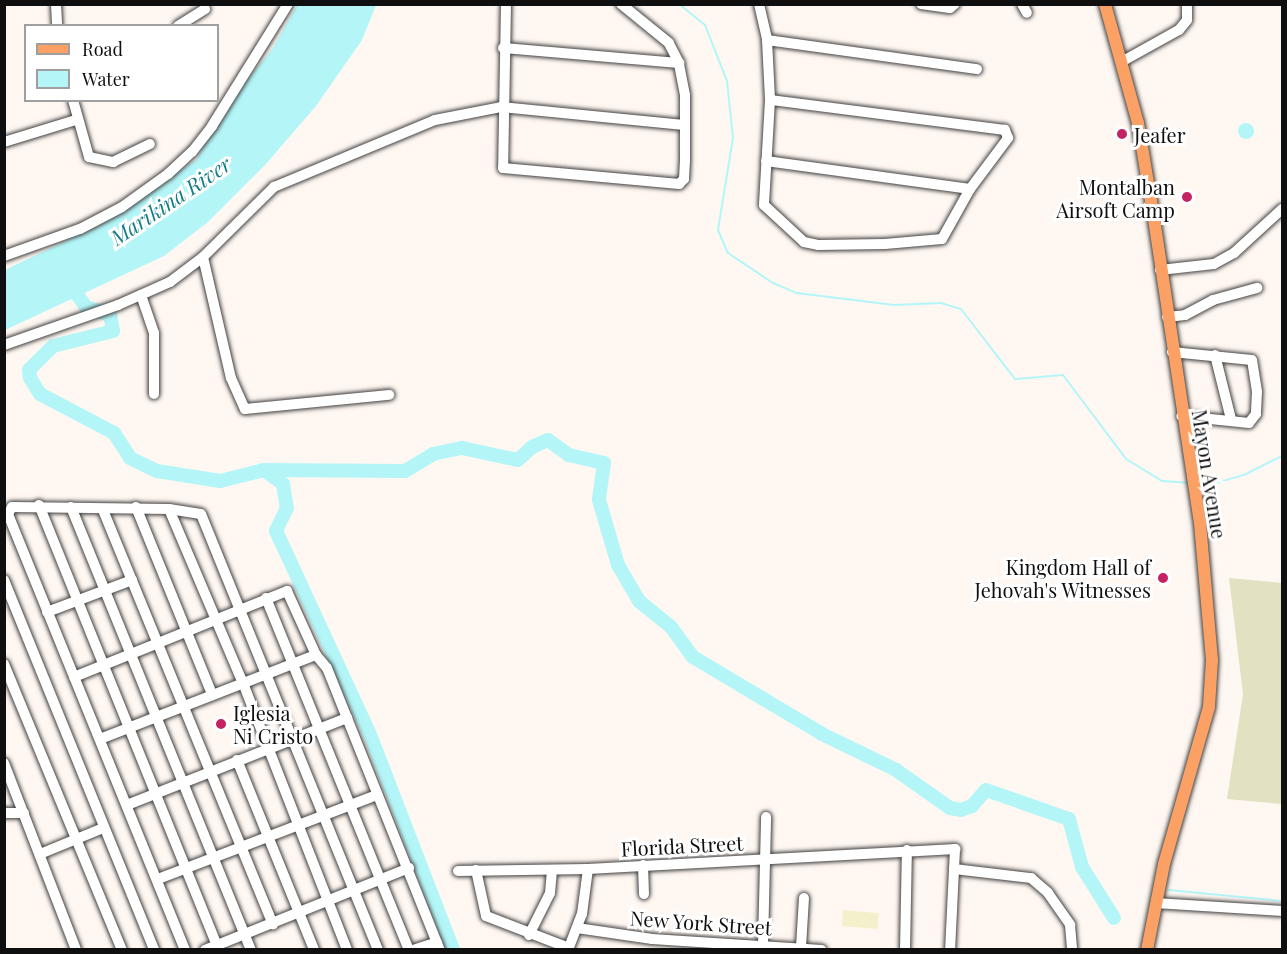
<!DOCTYPE html>
<html>
<head>
<meta charset="utf-8">
<style>
	body { margin:0 }
	#map { position:relative; width:1287px; height:954px; overflow:hidden; background:#fff7f1; font-family:"Playfair Display",serif }
	div>[style] { position:absolute }
	.cemetery>* { inset:0; background:#e2e1c1 }
	.pitch>* { inset:0; background:#f2f1cb; transform-origin:0 0 }
	.water>* { inset:0; background:#b4f6f8 }
	.round { border-radius:50% }
	.stream>* { height:2px; margin:-1px; padding:0 1px; transform-origin:1px; border-radius:1px; background:#b4f6f8 }
	.river>* { height:14px; margin:-7px; padding:0 7px; transform-origin:7px; border-radius:7px; background:#b4f6f8 }
	.roads { filter:drop-shadow(0 0 2px #424242) drop-shadow(0 0 2px #424242) }
	.minor>* { height:10px; margin:-5px; padding:0 5px; transform-origin:5px; border-radius:5px; background:#fff }
	.major>* { height:12px; margin:-6px; padding:0 6px; transform-origin:6px; border-radius:6px; background:#fba165 }
	.dots>* { width:16px; height:16px; translate:-50% -50%; box-sizing:border-box; border:3px solid #fff; border-radius:50% }
	span { translate:-50% -50%; white-space:nowrap; text-align:center; line-height:1.15; -webkit-text-stroke:6px #fff; paint-order:stroke }
	.poi-label { font-size:20px; color:#0f0f0f }
	.left { translate:0 -50%; text-align:left }
	.right { translate:-100% -50%; text-align:right }
	.street-label { font-size:20px; color:#0f0f0f }
	.water-label { font-size:21px; color:#137e87; font-style:italic }
	.frame { position:absolute; inset:0; border:6px solid #0f0f0f; pointer-events:none }
	.legend { position:absolute; left:24px; top:24px; width:195px; height:78px; box-sizing:border-box; background:#fff; border:2px solid #9f9f9f; margin:0; padding:8px 10px; list-style:none; font-size:18px; color:#0f0f0f }
	.legend li { display:flex; align-items:center; gap:12px; height:30px }
	.legend b { width:30px; border:2px solid #9f9f9f }
</style>
</head>
<body>
<div id="map">
	<div class="cemetery">
		<i style="clip-path:polygon(1229px 578px,1282px 583px,1282px 804px,1227px 799px,1243px 694px)"></i>
	</div>
	<div class="pitch">
		<i style="left:843px;top:910px;width:36px;height:16px;rotate:5deg"></i>
	</div>
	<div class="water">
		<i style="clip-path:polygon(297px 5px,376px 5px,362px 40px,316px 106px,265px 165px,208px 222px,164px 256px,5px 330px,5px 270px,99px 225px,197px 159px,219px 115px,273px 48px)"></i>
		<i class="round" style="left:1238px;top:123px;width:16px;height:16px"></i>
	</div>
	<div class="stream">
		<i style="left:679px;top:4px;width:33px;rotate:39deg"></i>
		<i style="left:705px;top:25px;width:60px;rotate:68.6deg"></i>
		<i style="left:727px;top:81px;width:57px;rotate:84deg"></i>
		<i style="left:733px;top:138px;width:93px;rotate:99.3deg"></i>
		<i style="left:718px;top:230px;width:25px;rotate:67deg"></i>
		<i style="left:728px;top:253px;width:54px;rotate:33.7deg"></i>
		<i style="left:773px;top:283px;width:26px;rotate:23deg"></i>
		<i style="left:797px;top:293px;width:98px;rotate:7.1deg"></i>
		<i style="left:894px;top:305px;width:47px;rotate:-2.4deg"></i>
		<i style="left:941px;top:303px;width:21px;rotate:17deg"></i>
		<i style="left:961px;top:309px;width:88px;rotate:52.4deg"></i>
		<i style="left:1015px;top:379px;width:48px;rotate:-4.8deg"></i>
		<i style="left:1063px;top:375px;width:105px;rotate:53.1deg"></i>
		<i style="left:1126px;top:459px;width:42px;rotate:31.4deg"></i>
		<i style="left:1162px;top:481px;width:26px;rotate:4deg"></i>
		<i style="left:1197px;top:483px;width:15px;rotate:4deg"></i>
		<i style="left:1212px;top:484px;width:35px;rotate:-16deg"></i>
		<i style="left:1246px;top:474px;width:40px;rotate:-26.6deg"></i>
		<i style="left:1169px;top:890px;width:114px;rotate:5.6deg"></i>
	</div>
	<div class="river">
		<i style="left:67px;top:280px;width:33px;rotate:55deg"></i>
		<i style="left:86px;top:307px;width:25px;rotate:18deg"></i>
		<i style="left:110px;top:315px;width:16px;rotate:79deg"></i>
		<i style="left:113px;top:331px;width:62px;rotate:166deg"></i>
		<i style="left:53px;top:346px;width:34px;rotate:135deg"></i>
		<i style="left:29px;top:370px;width:8px;rotate:83deg"></i>
		<i style="left:30px;top:378px;width:19px;rotate:58deg"></i>
		<i style="left:40px;top:394px;width:84px;rotate:27.8deg"></i>
		<i style="left:114px;top:433px;width:30px;rotate:57deg"></i>
		<i style="left:130px;top:458px;width:30px;rotate:26deg"></i>
		<i style="left:157px;top:471px;width:64px;rotate:9deg"></i>
		<i style="left:220px;top:481px;width:45px;rotate:-14deg"></i>
		<i style="left:264px;top:470px;width:141px;rotate:0.4deg"></i>
		<i style="left:405px;top:471px;width:33px;rotate:-31deg"></i>
		<i style="left:433px;top:454px;width:30px;rotate:-12deg"></i>
		<i style="left:462px;top:448px;width:57px;rotate:12.1deg"></i>
		<i style="left:518px;top:460px;width:19px;rotate:-43deg"></i>
		<i style="left:532px;top:447px;width:17px;rotate:-24deg"></i>
		<i style="left:548px;top:440px;width:26px;rotate:36deg"></i>
		<i style="left:569px;top:455px;width:36px;rotate:13deg"></i>
		<i style="left:604px;top:463px;width:37px;rotate:98deg"></i>
		<i style="left:599px;top:500px;width:68px;rotate:73.7deg"></i>
		<i style="left:618px;top:565px;width:42px;rotate:59.7deg"></i>
		<i style="left:639px;top:601px;width:41px;rotate:39.1deg"></i>
		<i style="left:671px;top:627px;width:37px;rotate:54deg"></i>
		<i style="left:693px;top:657px;width:150px;rotate:30.8deg"></i>
		<i style="left:822px;top:734px;width:82px;rotate:25.9deg"></i>
		<i style="left:896px;top:770px;width:66px;rotate:35.1deg"></i>
		<i style="left:950px;top:808px;width:11px;rotate:10deg"></i>
		<i style="left:961px;top:810px;width:12px;rotate:-20deg"></i>
		<i style="left:972px;top:806px;width:21px;rotate:-49deg"></i>
		<i style="left:986px;top:790px;width:88px;rotate:19.3deg"></i>
		<i style="left:1069px;top:819px;width:50px;rotate:74.8deg"></i>
		<i style="left:1082px;top:867px;width:60px;rotate:57.9deg"></i>
		<i style="left:264px;top:470px;width:24px;rotate:36deg"></i>
		<i style="left:283px;top:484px;width:24px;rotate:81deg"></i>
		<i style="left:287px;top:508px;width:25px;rotate:116deg"></i>
		<i style="left:276px;top:531px;width:221px;rotate:65.2deg"></i>
		<i style="left:369px;top:732px;width:234px;rotate:68.9deg"></i>
	</div>
	<div class="roads">
		<div class="minor">
			<i style="left:56px;top:4px;width:22px;rotate:87deg"></i>
			<i style="left:506px;top:4px;width:164px;rotate:91deg"></i>
			<i style="left:503px;top:168px;width:177px;rotate:5.2deg"></i>
			<i style="left:679px;top:184px;width:7px;rotate:-45deg"></i>
			<i style="left:684px;top:179px;width:18px;rotate:-87deg"></i>
			<i style="left:685px;top:161px;width:66px;rotate:-90deg"></i>
			<i style="left:685px;top:95px;width:33px;rotate:-101deg"></i>
			<i style="left:679px;top:63px;width:22px;rotate:-117deg"></i>
			<i style="left:669px;top:43px;width:62px;rotate:-140.9deg"></i>
			<i style="left:759px;top:4px;width:37px;rotate:77deg"></i>
			<i style="left:767px;top:40px;width:60px;rotate:87.1deg"></i>
			<i style="left:770px;top:100px;width:105px;rotate:93.3deg"></i>
			<i style="left:764px;top:205px;width:54px;rotate:42.8deg"></i>
			<i style="left:804px;top:242px;width:14px;rotate:12deg"></i>
			<i style="left:818px;top:245px;width:67px;rotate:-0.9deg"></i>
			<i style="left:885px;top:244px;width:57px;rotate:-5deg"></i>
			<i style="left:942px;top:239px;width:57px;rotate:-60.8deg"></i>
			<i style="left:970px;top:189px;width:64px;rotate:-53.3deg"></i>
			<i style="left:1008px;top:138px;width:9px;rotate:-111deg"></i>
			<i style="left:1005px;top:130px;width:237px;rotate:-172.7deg"></i>
			<i style="left:921px;top:4px;width:29px;rotate:8deg"></i>
			<i style="left:950px;top:8px;width:6px;rotate:-39deg"></i>
			<i style="left:1022px;top:4px;width:10px;rotate:61deg"></i>
			<i style="left:178px;top:26px;width:32px;rotate:-32deg"></i>
			<i style="left:767px;top:40px;width:212px;rotate:7.9deg"></i>
			<i style="left:503px;top:48px;width:177px;rotate:4.9deg"></i>
			<i style="left:1123px;top:61px;width:64px;rotate:-29deg"></i>
			<i style="left:1179px;top:30px;width:13px;rotate:-51deg"></i>
			<i style="left:1187px;top:20px;width:16px;rotate:-90deg"></i>
			<i style="left:73px;top:100px;width:59px;rotate:74.3deg"></i>
			<i style="left:89px;top:157px;width:25px;rotate:12deg"></i>
			<i style="left:113px;top:162px;width:41px;rotate:-25.9deg"></i>
			<i style="left:4px;top:142px;width:75px;rotate:-17deg"></i>
			<i style="left:766px;top:161px;width:206px;rotate:7.8deg"></i>
			<i style="left:4px;top:256px;width:81px;rotate:-19.6deg"></i>
			<i style="left:80px;top:229px;width:47px;rotate:-27.6deg"></i>
			<i style="left:122px;top:207px;width:57px;rotate:-35.7deg"></i>
			<i style="left:168px;top:174px;width:33px;rotate:-43deg"></i>
			<i style="left:192px;top:152px;width:33px;rotate:-52deg"></i>
			<i style="left:212px;top:126px;width:144px;rotate:-58.1deg"></i>
			<i style="left:203px;top:257px;width:124px;rotate:77deg"></i>
			<i style="left:231px;top:378px;width:34px;rotate:66deg"></i>
			<i style="left:245px;top:409px;width:145px;rotate:-5.6deg"></i>
			<i style="left:1160px;top:270px;width:54px;rotate:-6.3deg"></i>
			<i style="left:1214px;top:264px;width:23px;rotate:-29deg"></i>
			<i style="left:1234px;top:253px;width:65px;rotate:-42.5deg"></i>
			<i style="left:141px;top:295px;width:40px;rotate:71.1deg"></i>
			<i style="left:154px;top:333px;width:61px;rotate:90deg"></i>
			<i style="left:1167px;top:317px;width:18px;rotate:-6deg"></i>
			<i style="left:1185px;top:315px;width:32px;rotate:-28deg"></i>
			<i style="left:1213px;top:300px;width:46px;rotate:-15.3deg"></i>
			<i style="left:4px;top:345px;width:121px;rotate:-19.3deg"></i>
			<i style="left:118px;top:305px;width:57px;rotate:-23.9deg"></i>
			<i style="left:170px;top:282px;width:41px;rotate:-37.1deg"></i>
			<i style="left:203px;top:257px;width:100px;rotate:-44.6deg"></i>
			<i style="left:274px;top:187px;width:174px;rotate:-22.6deg"></i>
			<i style="left:435px;top:120px;width:67px;rotate:-11.1deg"></i>
			<i style="left:501px;top:107px;width:184px;rotate:5.6deg"></i>
			<i style="left:1172px;top:352px;width:80px;rotate:5.7deg"></i>
			<i style="left:1252px;top:360px;width:32px;rotate:81deg"></i>
			<i style="left:1257px;top:392px;width:22px;rotate:93deg"></i>
			<i style="left:1256px;top:414px;width:11px;rotate:128deg"></i>
			<i style="left:1249px;top:423px;width:68px;rotate:-174.1deg"></i>
			<i style="left:1215px;top:355px;width:66px;rotate:76deg"></i>
			<i style="left:39px;top:505px;width:480px;rotate:68deg"></i>
			<i style="left:71px;top:507px;width:478px;rotate:67.9deg"></i>
			<i style="left:136px;top:507px;width:202px;rotate:67.9deg"></i>
			<i style="left:169px;top:509px;width:189px;rotate:67deg"></i>
			<i style="left:243px;top:683px;width:287px;rotate:68.7deg"></i>
			<i style="left:103px;top:510px;width:448px;rotate:67.7deg"></i>
			<i style="left:4px;top:580px;width:399px;rotate:67.9deg"></i>
			<i style="left:266px;top:598px;width:380px;rotate:67.9deg"></i>
			<i style="left:47px;top:612px;width:91px;rotate:-20.6deg"></i>
			<i style="left:4px;top:664px;width:309px;rotate:67.6deg"></i>
			<i style="left:74px;top:677px;width:230px;rotate:-22deg"></i>
			<i style="left:287px;top:591px;width:70px;rotate:65.6deg"></i>
			<i style="left:316px;top:655px;width:17px;rotate:50deg"></i>
			<i style="left:327px;top:668px;width:304px;rotate:68.2deg"></i>
			<i style="left:100px;top:739px;width:232px;rotate:-21.3deg"></i>
			<i style="left:237px;top:760px;width:205px;rotate:67.9deg"></i>
			<i style="left:4px;top:763px;width:200px;rotate:68.9deg"></i>
			<i style="left:127px;top:805px;width:237px;rotate:-21.6deg"></i>
			<i style="left:4px;top:813px;width:20px"></i>
			<i style="left:40px;top:854px;width:68px;rotate:-22.4deg"></i>
			<i style="left:643px;top:865px;width:29px;rotate:88deg"></i>
			<i style="left:954px;top:869px;width:78px;rotate:6.7deg"></i>
			<i style="left:1031px;top:878px;width:23px;rotate:41deg"></i>
			<i style="left:1048px;top:893px;width:39px;rotate:55deg"></i>
			<i style="left:1070px;top:925px;width:25px;rotate:85deg"></i>
			<i style="left:476px;top:870px;width:47px;rotate:77.7deg"></i>
			<i style="left:486px;top:916px;width:89px;rotate:21.1deg"></i>
			<i style="left:458px;top:871px;width:130px;rotate:-0.9deg"></i>
			<i style="left:588px;top:869px;width:368px;rotate:-3.1deg"></i>
			<i style="left:955px;top:849px;width:101px;rotate:92.8deg"></i>
			<i style="left:158px;top:879px;width:235px;rotate:-21deg"></i>
			<i style="left:1156px;top:903px;width:126px;rotate:3.6deg"></i>
			<i style="left:577px;top:928px;width:76px;rotate:8.3deg"></i>
			<i style="left:652px;top:939px;width:170px;rotate:3.7deg"></i>
			<i style="left:529px;top:935px;width:47px;rotate:-63.4deg"></i>
			<i style="left:550px;top:893px;width:23px;rotate:-85deg"></i>
			<i style="left:763px;top:944px;width:127px;rotate:-88.6deg"></i>
			<i style="left:801px;top:947px;width:49px;rotate:-86.5deg"></i>
			<i style="left:185px;top:950px;width:471px;rotate:-112.1deg"></i>
			<i style="left:8px;top:514px;width:8px;rotate:-60deg"></i>
			<i style="left:12px;top:507px;width:157px;rotate:0.7deg"></i>
			<i style="left:169px;top:509px;width:32px;rotate:9deg"></i>
			<i style="left:201px;top:514px;width:471px;rotate:67.9deg"></i>
			<i style="left:205px;top:950px;width:220px;rotate:-21.9deg"></i>
			<i style="left:413px;top:950px;width:25px;rotate:-18deg"></i>
			<i style="left:568px;top:950px;width:39px;rotate:-69deg"></i>
			<i style="left:582px;top:914px;width:45px;rotate:-82.4deg"></i>
			<i style="left:905px;top:950px;width:100px;rotate:-88.9deg"></i>
		</div>
		<div class="major">
			<i style="left:1105px;top:4px;width:123px;rotate:74.5deg"></i>
			<i style="left:1138px;top:123px;width:97px;rotate:80.5deg"></i>
			<i style="left:1154px;top:219px;width:307px;rotate:81.4deg"></i>
			<i style="left:1200px;top:523px;width:138px;rotate:85deg"></i>
			<i style="left:1212px;top:660px;width:47px;rotate:93.7deg"></i>
			<i style="left:1209px;top:707px;width:163px;rotate:106deg"></i>
			<i style="left:1164px;top:864px;width:88px;rotate:101.2deg"></i>
		</div>
	</div>
	<div class="dots">
		<i style="left:1122px;top:134px;background:#c32363"></i>
		<i style="left:1187px;top:197px;background:#c32363"></i>
		<i style="left:1163px;top:578px;background:#c32363"></i>
		<i style="left:221px;top:724px;background:#c32363"></i>
	</div>
	<div class="poi-label">
		<span class="left" style="left:1134px;top:134px">Jeafer</span>
		<span class="right" style="left:1175px;top:198px">Montalban<br>Airsoft Camp</span>
		<span class="right" style="left:1151px;top:578px">Kingdom Hall of<br>Jehovah's Witnesses</span>
		<span class="left" style="left:233px;top:724px">Iglesia<br>Ni Cristo</span>
	</div>
	<div class="street-label">
		<span style="left:1210px;top:474px;rotate:81deg">Mayon Avenue</span>
		<span style="left:682px;top:845px;rotate:-3deg">Florida Street</span>
		<span style="left:701px;top:922px;rotate:4deg">New York Street</span>
	</div>
	<div class="water-label">
		<span style="left:170px;top:200px;rotate:-34deg">Marikina River</span>
	</div>
	<div class="frame"></div>
	<ul class="legend">
	<li><b style="height:8px;background:#fba165"></b>Road</li>
	<li><b style="height:16px;background:#b4f6f8"></b>Water</li>
	</ul>
</div>
</body>
</html>
